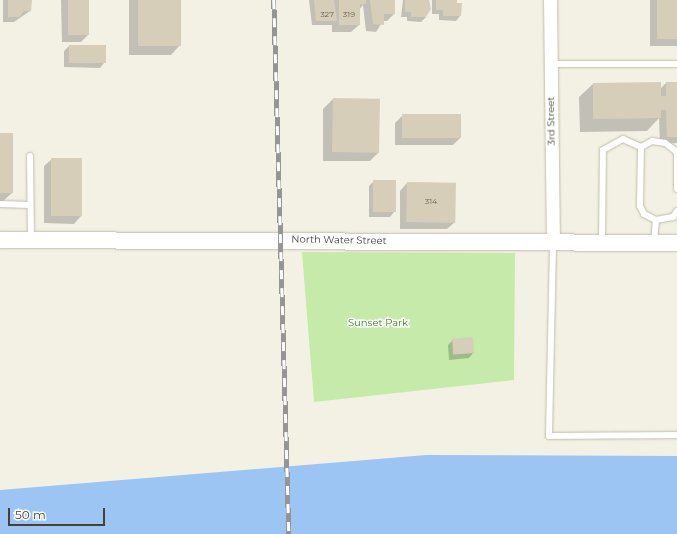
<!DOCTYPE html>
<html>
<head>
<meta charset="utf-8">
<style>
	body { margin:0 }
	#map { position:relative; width:677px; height:534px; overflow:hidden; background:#f3f1e4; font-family:Montserrat,sans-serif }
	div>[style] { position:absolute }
	.green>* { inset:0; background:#c6eaaa }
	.water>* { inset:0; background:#9cc5f4 }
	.shadow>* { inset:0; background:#0003; transform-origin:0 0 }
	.building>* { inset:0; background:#d6ceb9; transform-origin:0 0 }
	.roads { filter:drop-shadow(0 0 1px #c2bda9) drop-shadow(0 0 1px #c2bda9) }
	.service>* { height:6px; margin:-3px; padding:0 3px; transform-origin:3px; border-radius:3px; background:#fff }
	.minor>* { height:13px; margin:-6.5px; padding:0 6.5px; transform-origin:6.5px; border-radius:6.5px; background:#fff }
	.tertiary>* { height:16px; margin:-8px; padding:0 8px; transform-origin:8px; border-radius:8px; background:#fff }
	.rail>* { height:4.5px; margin-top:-2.25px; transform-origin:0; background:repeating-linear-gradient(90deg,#fff 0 9px,#959595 0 18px); box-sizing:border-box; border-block:1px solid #959595 }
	span { translate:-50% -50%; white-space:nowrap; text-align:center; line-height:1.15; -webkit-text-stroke:3px #fff; paint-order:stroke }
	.number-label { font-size:8px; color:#6a6455 }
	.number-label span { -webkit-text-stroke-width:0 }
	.street-label { font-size:10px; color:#464134 }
	.park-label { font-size:10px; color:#3a7b24 }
	.scale { position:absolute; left:8px; top:508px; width:97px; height:18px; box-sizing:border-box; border:2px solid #464134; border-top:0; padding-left:5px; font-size:12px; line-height:14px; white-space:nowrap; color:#464134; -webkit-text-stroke:3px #fff; paint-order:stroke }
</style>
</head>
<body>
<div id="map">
	<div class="green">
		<i style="clip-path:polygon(302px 252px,515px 253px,514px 380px,314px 402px)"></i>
	</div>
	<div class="water">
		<i style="clip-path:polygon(426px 455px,677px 456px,677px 534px,0 534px,0 490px)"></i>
	</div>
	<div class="shadow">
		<i style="clip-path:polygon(3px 0,31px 0,30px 11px,14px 22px,3px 22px)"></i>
		<i style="clip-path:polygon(61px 0,88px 0,88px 35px,81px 42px,62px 42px)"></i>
		<i style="clip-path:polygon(129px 0,180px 0,180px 45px,171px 55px,129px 55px)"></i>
		<i style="clip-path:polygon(309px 0,391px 0,394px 14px,387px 21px,383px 21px,376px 32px,366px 31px,363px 5px,359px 10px,359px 25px,351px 32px,332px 32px,332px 25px,312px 25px)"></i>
		<i style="clip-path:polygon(403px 0,427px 0,426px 17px,421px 22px,407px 21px,407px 17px,401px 17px)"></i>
		<i style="clip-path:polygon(432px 0,456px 0,460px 16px,456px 21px,439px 20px,439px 14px,432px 14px)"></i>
		<i style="left:650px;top:0;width:27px;height:46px"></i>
		<i style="clip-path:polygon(69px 46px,104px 63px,100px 68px,64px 67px,64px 51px)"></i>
		<i style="clip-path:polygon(666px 83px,677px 83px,677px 143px,660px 144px,659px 118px,647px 131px,580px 132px,579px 97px,593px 84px,660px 89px)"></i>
		<i style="clip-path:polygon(333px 99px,379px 152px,370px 161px,323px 161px,323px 109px)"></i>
		<i style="clip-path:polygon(403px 115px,460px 138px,453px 145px,395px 145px,395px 123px)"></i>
		<i style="clip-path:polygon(0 134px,12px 193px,2px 202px,0 202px)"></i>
		<i style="clip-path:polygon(52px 159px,81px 216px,74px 224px,44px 223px,44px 166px)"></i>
		<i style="clip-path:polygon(374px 181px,394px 212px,390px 217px,369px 217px,369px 186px)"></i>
		<i style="clip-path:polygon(407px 183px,455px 222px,447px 229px,400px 229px,400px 191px)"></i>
		<i style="clip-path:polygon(453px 340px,473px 353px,469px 358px,449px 360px,448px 345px)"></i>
	</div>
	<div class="building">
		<i style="clip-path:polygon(8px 0,32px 0,31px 11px,24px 11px,19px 17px,8px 17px)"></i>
		<i style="left:68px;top:0;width:21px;height:35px"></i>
		<i style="left:138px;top:0;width:43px;height:46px"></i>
		<i style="clip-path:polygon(314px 0,334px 0,337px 21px,316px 21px)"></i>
		<i style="clip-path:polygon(339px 0,366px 0,366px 4px,360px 4px,360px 25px,339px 25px)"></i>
		<i style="clip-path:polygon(370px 0,395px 0,395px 14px,384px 14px,384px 25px,373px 24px)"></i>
		<i style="clip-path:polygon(405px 0,429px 0,431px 9px,426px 17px,411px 17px,411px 12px,405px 12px)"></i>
		<i style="clip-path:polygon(436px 0,457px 0,457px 3px,462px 3px,461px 16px,443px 16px,443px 10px,436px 10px)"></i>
		<i style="left:657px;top:0;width:20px;height:39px"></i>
		<i style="left:69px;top:45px;width:37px;height:18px"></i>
		<i style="clip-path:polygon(661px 82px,661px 96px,666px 96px,666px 82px,677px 82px,677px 137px,667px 137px,666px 110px,661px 110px,661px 118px,593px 119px,593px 83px)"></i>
		<i style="left:333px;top:98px;width:47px;height:54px;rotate:1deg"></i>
		<i style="left:402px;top:114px;width:59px;height:24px"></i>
		<i style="left:0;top:133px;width:13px;height:60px"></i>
		<i style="left:51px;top:158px;width:31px;height:58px"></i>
		<i style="left:373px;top:180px;width:23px;height:32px"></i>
		<i style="left:407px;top:182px;width:49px;height:40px;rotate:1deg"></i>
		<i style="left:473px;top:337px;width:16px;height:21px;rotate:86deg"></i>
	</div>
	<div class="roads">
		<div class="service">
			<i style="left:551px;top:64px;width:126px"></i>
			<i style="left:30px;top:156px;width:84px;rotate:89.3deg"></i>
			<i style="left:677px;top:189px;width:37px;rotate:-90deg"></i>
			<i style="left:677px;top:152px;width:15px;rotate:-143deg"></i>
			<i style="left:665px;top:143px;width:13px;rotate:-171deg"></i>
			<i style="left:652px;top:141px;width:13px;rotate:151deg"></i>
			<i style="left:641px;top:147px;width:59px;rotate:91deg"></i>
			<i style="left:640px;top:206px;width:9px;rotate:63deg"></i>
			<i style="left:644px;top:214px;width:13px;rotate:27deg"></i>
			<i style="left:656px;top:220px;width:17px;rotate:-10deg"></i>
			<i style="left:673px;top:217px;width:7px;rotate:-56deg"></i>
			<i style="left:0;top:204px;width:30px;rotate:2deg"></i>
			<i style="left:602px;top:241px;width:91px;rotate:-89.4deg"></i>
			<i style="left:603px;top:150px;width:23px;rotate:-29deg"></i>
			<i style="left:623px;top:139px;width:20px;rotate:24deg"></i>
			<i style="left:654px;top:242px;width:22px;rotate:-85deg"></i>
			<i style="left:553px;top:244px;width:192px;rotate:91.2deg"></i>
			<i style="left:549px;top:436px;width:128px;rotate:-0.4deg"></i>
		</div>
		<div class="minor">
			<i style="left:550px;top:0;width:243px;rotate:89.3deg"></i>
		</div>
		<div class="tertiary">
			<i style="left:0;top:240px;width:677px;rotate:0.25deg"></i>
		</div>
	</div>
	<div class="rail">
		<i style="left:274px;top:0;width:534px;rotate:88.39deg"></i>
	</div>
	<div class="number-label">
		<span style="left:327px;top:15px">327</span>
		<span style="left:349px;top:15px">319</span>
		<span style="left:431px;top:202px">314</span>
	</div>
	<div class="street-label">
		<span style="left:551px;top:121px;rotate:-91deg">3rd Street</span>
		<span style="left:339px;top:240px;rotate:1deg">North Water Street</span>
	</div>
	<div class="park-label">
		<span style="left:378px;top:323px">Sunset Park</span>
	</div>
	<div class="scale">50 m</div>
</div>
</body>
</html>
